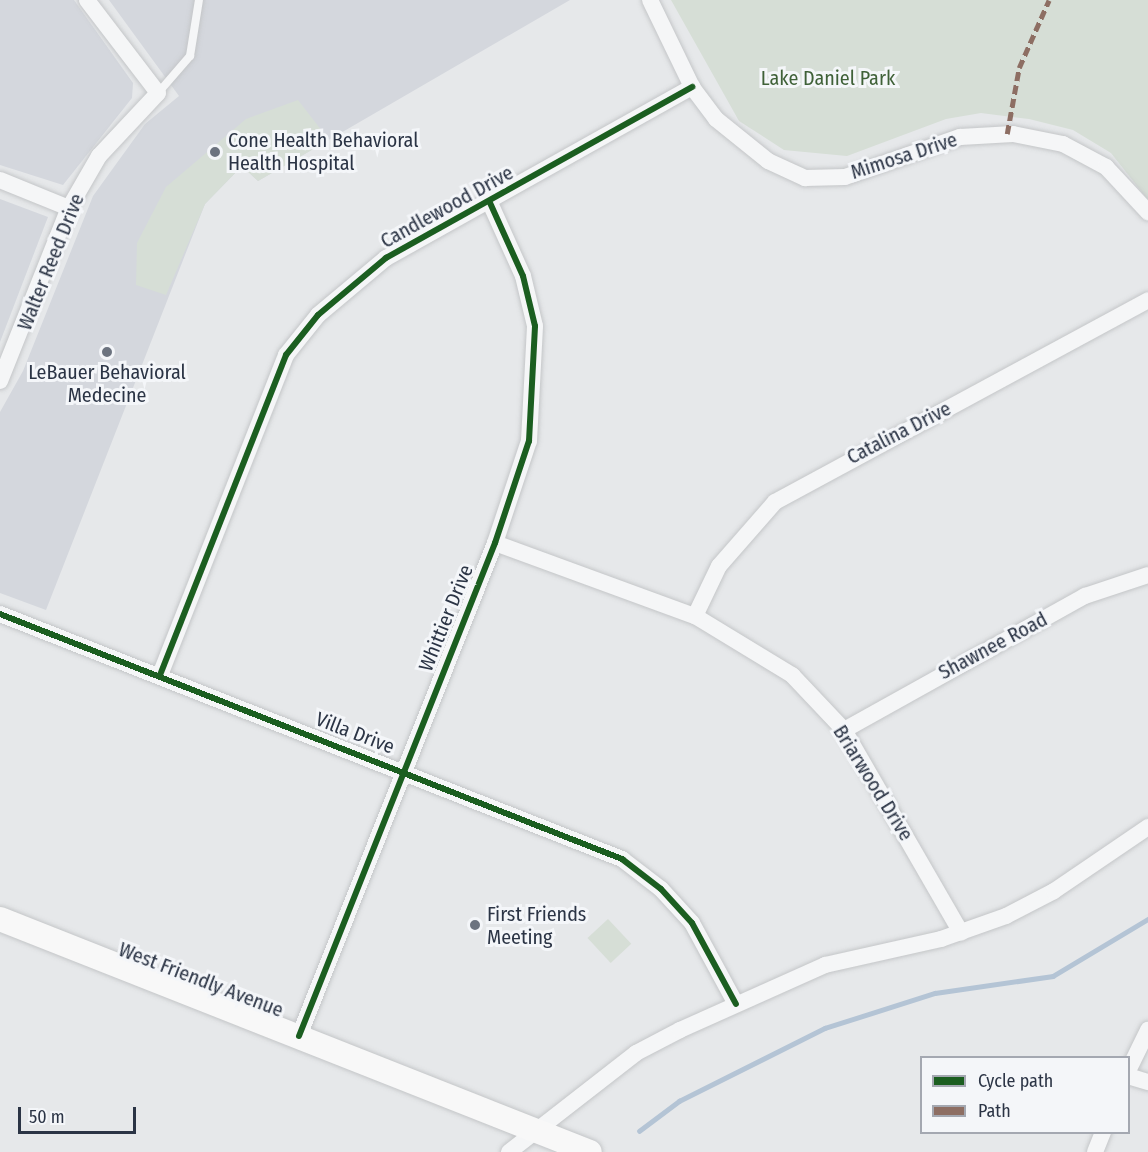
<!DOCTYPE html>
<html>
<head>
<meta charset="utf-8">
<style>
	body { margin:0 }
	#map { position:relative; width:1148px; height:1152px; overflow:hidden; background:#e6e8ea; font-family:"Fira Sans Condensed",sans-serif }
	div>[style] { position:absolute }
	.built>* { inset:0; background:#d4d7dd }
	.green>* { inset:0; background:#d6ded6; transform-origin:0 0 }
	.stream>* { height:4.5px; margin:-2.25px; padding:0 2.25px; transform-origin:2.25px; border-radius:2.25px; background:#b4c4d5 }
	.roads { filter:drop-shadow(0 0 2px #c4c6c8) drop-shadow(0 0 2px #c4c6c8) }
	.lane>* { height:8px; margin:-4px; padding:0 4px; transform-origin:4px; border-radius:4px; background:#f5f6f7 }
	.street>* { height:16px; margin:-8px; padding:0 8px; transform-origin:8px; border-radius:8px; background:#f5f6f7 }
	.secondary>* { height:24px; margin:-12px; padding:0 12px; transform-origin:12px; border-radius:12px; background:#f8f8f8 }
	.quiet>* { height:4.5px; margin-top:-2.25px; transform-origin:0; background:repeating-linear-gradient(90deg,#8d6e63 0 9px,transparent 0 13.5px) }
	.cycleway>* { height:6px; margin:-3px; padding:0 3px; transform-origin:3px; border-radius:3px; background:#1b5e20 }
	.dots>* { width:16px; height:16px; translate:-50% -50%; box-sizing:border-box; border:3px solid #f4f6f9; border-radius:50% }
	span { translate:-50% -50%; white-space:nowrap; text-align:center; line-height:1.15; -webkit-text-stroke:6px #f4f6f9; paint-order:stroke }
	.park-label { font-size:20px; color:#3f6138 }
	.poi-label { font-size:20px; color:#2b3445 }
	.left { translate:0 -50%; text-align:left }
	.street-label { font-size:20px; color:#2b3445 }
	.legend { position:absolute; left:920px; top:1056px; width:210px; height:78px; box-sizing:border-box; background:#f4f6f9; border:2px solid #a4a8b1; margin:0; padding:8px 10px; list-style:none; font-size:18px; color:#2b3445 }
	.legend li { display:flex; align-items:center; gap:12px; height:30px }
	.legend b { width:30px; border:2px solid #a4a8b1 }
	.scale { position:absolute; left:18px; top:1107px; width:118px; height:27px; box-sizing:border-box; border:3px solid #2b3445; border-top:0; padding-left:8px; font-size:18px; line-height:21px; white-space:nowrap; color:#2b3445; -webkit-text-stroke:4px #f4f6f9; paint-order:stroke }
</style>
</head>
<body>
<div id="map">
	<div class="built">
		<i style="clip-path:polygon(0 0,74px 0,133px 83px,132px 98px,63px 185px,0 165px)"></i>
		<i style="clip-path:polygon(109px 0,570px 0,258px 181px,242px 166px,205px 204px,46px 610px,0 593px,0 412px,23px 371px,93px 196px,145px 124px,179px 96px)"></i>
		<i style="clip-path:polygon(0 199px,48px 217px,0 342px)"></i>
	</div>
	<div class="green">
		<i style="clip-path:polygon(671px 0,1148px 0,1148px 200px,1111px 153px,1073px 130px,1029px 119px,981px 113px,946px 119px,847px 156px,784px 150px,739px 121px)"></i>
		<i style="clip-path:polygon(298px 100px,329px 140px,258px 181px,242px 166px,205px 204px,166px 295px,136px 285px,137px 243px,166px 187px,246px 119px)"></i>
		<i style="left:608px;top:919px;width:34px;height:28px;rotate:47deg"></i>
	</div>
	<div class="stream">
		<i style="left:639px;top:1131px;width:50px;rotate:-36.9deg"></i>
		<i style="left:679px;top:1101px;width:163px;rotate:-26.6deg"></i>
		<i style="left:825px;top:1028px;width:115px;rotate:-17.7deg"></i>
		<i style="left:935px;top:993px;width:119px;rotate:-8.2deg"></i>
		<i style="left:1053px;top:976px;width:111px;rotate:-31deg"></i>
	</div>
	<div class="roads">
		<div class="lane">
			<i style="left:158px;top:93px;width:49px;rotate:-49.1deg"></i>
			<i style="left:190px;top:56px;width:57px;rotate:-80.9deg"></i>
		</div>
		<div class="street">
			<i style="left:650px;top:0;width:97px;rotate:64.2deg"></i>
			<i style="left:692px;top:87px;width:40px;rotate:53deg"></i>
			<i style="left:716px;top:119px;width:67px;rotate:38.9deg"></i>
			<i style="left:768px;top:161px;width:41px;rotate:24.7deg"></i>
			<i style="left:805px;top:178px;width:40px;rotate:-1.4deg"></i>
			<i style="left:845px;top:177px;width:122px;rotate:-19.2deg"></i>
			<i style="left:960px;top:137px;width:53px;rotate:-3.2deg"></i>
			<i style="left:1013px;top:134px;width:51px;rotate:11.3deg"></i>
			<i style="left:1063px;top:144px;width:49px;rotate:28.1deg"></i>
			<i style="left:1106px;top:167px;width:62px;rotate:47deg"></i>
			<i style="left:0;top:180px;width:74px;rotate:22.1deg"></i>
			<i style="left:0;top:381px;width:186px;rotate:-68.3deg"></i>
			<i style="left:69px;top:208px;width:60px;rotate:-60deg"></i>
			<i style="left:99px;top:156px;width:86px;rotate:-46.9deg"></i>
			<i style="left:158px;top:93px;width:117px;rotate:-127.4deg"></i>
			<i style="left:495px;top:543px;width:213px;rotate:20.1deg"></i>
			<i style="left:695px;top:616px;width:114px;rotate:31.3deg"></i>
			<i style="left:792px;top:675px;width:76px;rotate:46.6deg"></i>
			<i style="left:844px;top:730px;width:234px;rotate:60deg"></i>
			<i style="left:0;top:614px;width:669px;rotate:21.5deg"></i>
			<i style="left:622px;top:859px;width:49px;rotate:37.6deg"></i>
			<i style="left:661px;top:889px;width:46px;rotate:47.6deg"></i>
			<i style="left:692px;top:923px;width:92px;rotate:61.5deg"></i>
			<i style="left:695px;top:616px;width:55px;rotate:-64.4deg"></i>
			<i style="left:719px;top:566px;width:85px;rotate:-48.8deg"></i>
			<i style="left:775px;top:502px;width:424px;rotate:-28.4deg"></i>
			<i style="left:160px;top:675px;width:344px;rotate:-68.5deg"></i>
			<i style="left:286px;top:355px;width:51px;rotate:-51.3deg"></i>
			<i style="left:318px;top:315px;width:89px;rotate:-40deg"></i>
			<i style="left:386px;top:258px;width:351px;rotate:-29.2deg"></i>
			<i style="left:844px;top:730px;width:276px;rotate:-29.1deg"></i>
			<i style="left:1085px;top:596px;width:66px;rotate:-18.4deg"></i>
			<i style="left:299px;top:1036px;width:531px;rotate:-68.32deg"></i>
			<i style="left:495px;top:543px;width:108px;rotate:-71.6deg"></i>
			<i style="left:529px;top:441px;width:115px;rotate:-87deg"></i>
			<i style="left:535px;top:326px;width:51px;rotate:-103.5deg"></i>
			<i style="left:523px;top:276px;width:80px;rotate:-114.3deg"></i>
			<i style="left:1128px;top:1071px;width:46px;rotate:-64deg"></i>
			<i style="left:1128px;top:1076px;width:21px;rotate:17deg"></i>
			<i style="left:509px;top:1152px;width:161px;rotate:-37.9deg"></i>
			<i style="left:636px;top:1053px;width:50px;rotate:-27.6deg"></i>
			<i style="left:680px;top:1030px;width:159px;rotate:-24.1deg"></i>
			<i style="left:825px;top:965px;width:119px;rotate:-12.6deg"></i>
			<i style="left:941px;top:939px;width:69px;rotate:-19.5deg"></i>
			<i style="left:1006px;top:916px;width:54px;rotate:-27.5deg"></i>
			<i style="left:1054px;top:891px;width:114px;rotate:-34.2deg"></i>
			<i style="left:1095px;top:1152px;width:22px;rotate:-68deg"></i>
		</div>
		<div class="secondary">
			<i style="left:0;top:919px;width:634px;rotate:21.55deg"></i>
		</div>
	</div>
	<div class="quiet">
		<i style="left:1007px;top:134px;width:67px;rotate:-79.7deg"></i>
		<i style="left:1019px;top:68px;width:74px;rotate:-66.2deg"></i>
	</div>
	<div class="cycleway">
		<i style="left:0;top:614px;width:669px;rotate:21.5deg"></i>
		<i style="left:622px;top:859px;width:49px;rotate:37.6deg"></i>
		<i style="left:661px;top:889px;width:46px;rotate:47.6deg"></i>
		<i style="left:692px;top:923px;width:92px;rotate:61.5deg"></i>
		<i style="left:160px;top:675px;width:344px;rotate:-68.5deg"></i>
		<i style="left:286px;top:355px;width:51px;rotate:-51.3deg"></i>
		<i style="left:318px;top:315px;width:89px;rotate:-40deg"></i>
		<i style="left:386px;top:258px;width:351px;rotate:-29.2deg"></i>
		<i style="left:299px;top:1036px;width:531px;rotate:-68.32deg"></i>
		<i style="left:495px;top:543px;width:108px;rotate:-71.6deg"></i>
		<i style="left:529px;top:441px;width:115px;rotate:-87deg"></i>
		<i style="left:535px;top:326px;width:51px;rotate:-103.5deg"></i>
		<i style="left:523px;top:276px;width:80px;rotate:-114.3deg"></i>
	</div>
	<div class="dots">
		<i style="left:215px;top:152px;background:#6c737f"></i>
		<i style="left:107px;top:352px;background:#6c737f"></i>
		<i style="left:475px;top:925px;background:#6c737f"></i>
	</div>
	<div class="park-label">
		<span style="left:828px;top:78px">Lake Daniel Park</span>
	</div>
	<div class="poi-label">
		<span class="left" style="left:228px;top:152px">Cone Health Behavioral<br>Health Hospital</span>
		<span style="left:107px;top:384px">LeBauer Behavioral<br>Medecine</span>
		<span class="left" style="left:487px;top:926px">First Friends<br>Meeting</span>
	</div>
	<div class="street-label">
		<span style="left:904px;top:156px;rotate:-18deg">Mimosa Drive</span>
		<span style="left:447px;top:207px;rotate:-29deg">Candlewood Drive</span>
		<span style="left:51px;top:262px;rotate:-68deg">Walter Reed Drive</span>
		<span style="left:899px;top:433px;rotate:-27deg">Catalina Drive</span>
		<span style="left:446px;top:618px;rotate:-68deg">Whittier Drive</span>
		<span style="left:993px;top:646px;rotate:-28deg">Shawnee Road</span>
		<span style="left:355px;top:733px;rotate:21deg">Villa Drive</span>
		<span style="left:873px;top:783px;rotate:58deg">Briarwood Drive</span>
		<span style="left:201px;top:980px;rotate:21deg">West Friendly Avenue</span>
	</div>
	<ul class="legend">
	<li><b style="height:8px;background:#1b5e20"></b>Cycle path</li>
	<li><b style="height:8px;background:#8d6e63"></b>Path</li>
	</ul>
	<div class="scale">50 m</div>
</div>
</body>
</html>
